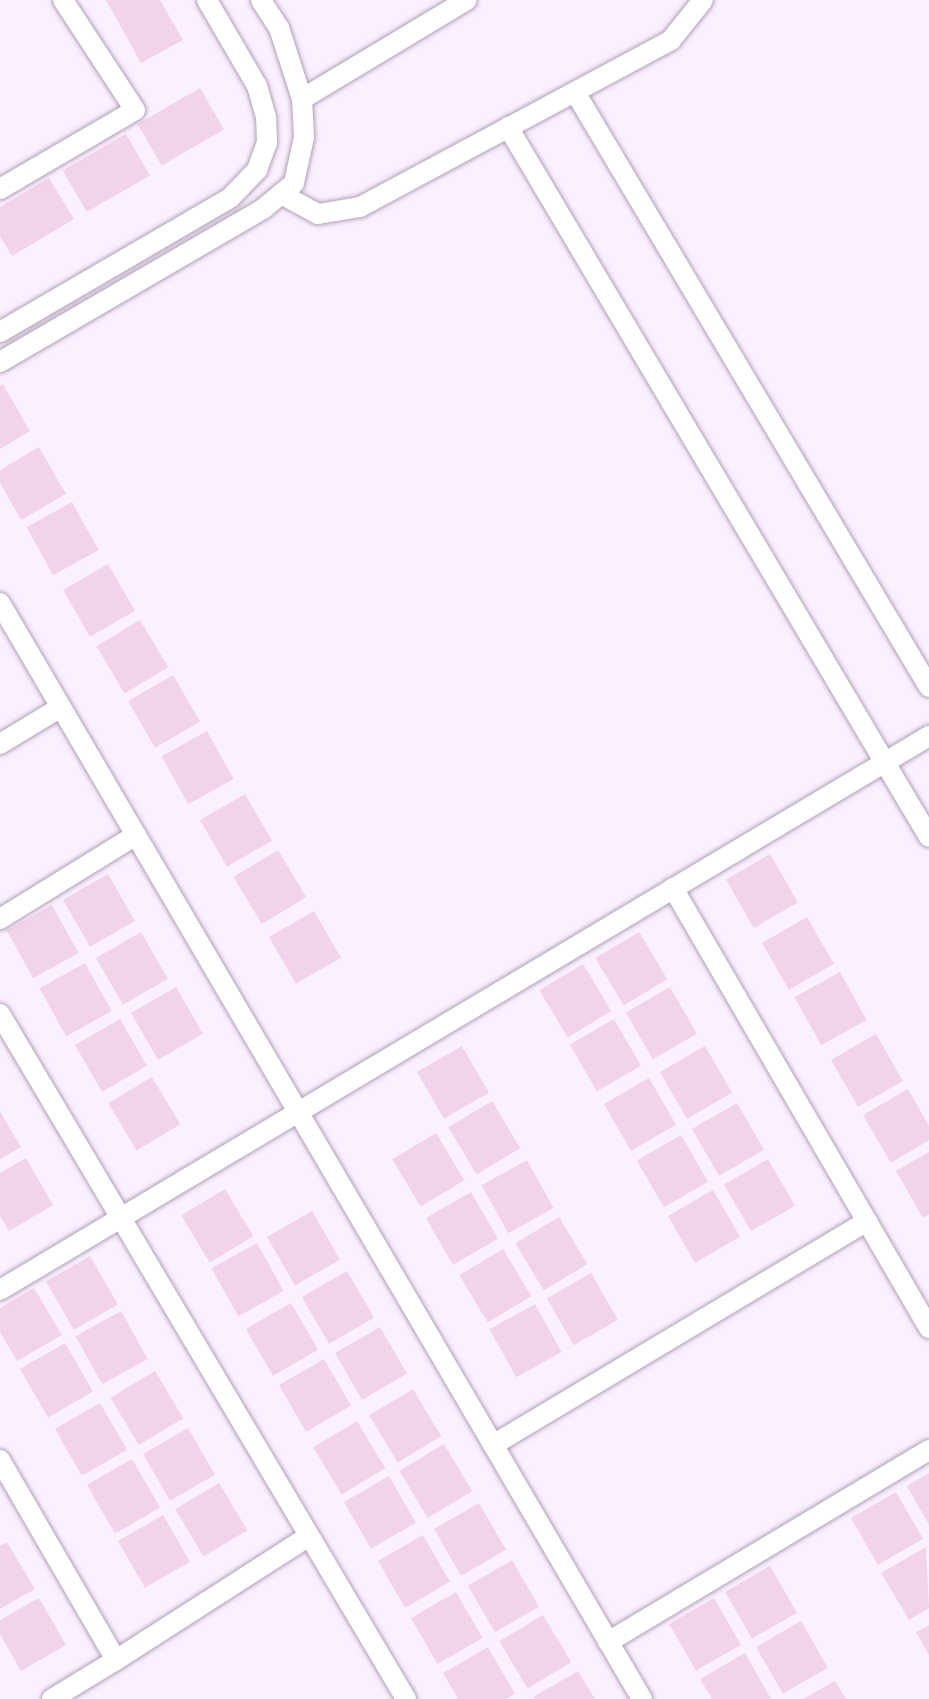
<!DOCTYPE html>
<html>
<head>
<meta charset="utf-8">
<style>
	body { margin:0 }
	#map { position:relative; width:929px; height:1699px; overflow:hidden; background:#fbf0ff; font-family:"Source Sans 3",sans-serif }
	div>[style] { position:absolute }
	.building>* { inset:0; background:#f2d4ea; transform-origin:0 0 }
	.roads { filter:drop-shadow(0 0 2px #b19fb7) drop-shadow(0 0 2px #b19fb7) }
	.minor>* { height:20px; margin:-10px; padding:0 10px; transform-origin:10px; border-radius:10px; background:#fff }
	span { translate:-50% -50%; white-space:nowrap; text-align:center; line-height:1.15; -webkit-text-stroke:6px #fff; paint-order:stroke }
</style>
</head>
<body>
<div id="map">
	<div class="building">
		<i style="clip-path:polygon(106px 0,160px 0,183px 40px,141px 63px)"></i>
		<i style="left:200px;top:88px;width:48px;height:72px;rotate:60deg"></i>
		<i style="left:126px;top:134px;width:48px;height:73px;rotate:60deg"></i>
		<i style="clip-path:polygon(49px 178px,74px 219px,12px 256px,0 236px,0 207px)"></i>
		<i style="clip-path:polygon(3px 384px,30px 431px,0 449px,0 386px)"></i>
		<i style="clip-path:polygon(39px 447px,66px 494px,21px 520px,0 483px,0 470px)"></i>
		<i style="left:72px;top:502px;width:55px;height:52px;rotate:61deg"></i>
		<i style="left:108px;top:564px;width:54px;height:52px;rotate:60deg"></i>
		<i style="left:140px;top:620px;width:55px;height:51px;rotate:59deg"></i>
		<i style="left:173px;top:675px;width:54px;height:52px;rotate:60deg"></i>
		<i style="left:207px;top:731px;width:55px;height:52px;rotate:61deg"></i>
		<i style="left:245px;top:794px;width:54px;height:52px;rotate:60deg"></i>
		<i style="left:278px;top:850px;width:55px;height:52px;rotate:59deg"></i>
		<i style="left:770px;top:854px;width:56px;height:51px;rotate:60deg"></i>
		<i style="left:108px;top:874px;width:54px;height:52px;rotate:60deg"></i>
		<i style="left:52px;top:905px;width:55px;height:52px;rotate:61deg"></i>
		<i style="left:314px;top:911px;width:54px;height:52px;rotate:60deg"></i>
		<i style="left:807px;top:917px;width:54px;height:52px;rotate:60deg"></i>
		<i style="left:141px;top:932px;width:54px;height:52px;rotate:60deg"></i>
		<i style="left:639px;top:932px;width:55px;height:51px;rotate:59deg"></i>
		<i style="left:85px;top:963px;width:55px;height:52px;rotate:61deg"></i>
		<i style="left:583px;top:964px;width:55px;height:51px;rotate:59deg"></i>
		<i style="left:840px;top:972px;width:55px;height:52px;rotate:61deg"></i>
		<i style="left:176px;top:987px;width:54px;height:52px;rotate:60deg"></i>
		<i style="left:670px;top:987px;width:54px;height:51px;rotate:60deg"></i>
		<i style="left:120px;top:1019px;width:54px;height:52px;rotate:60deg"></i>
		<i style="left:614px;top:1019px;width:54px;height:51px;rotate:60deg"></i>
		<i style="left:876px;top:1034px;width:54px;height:52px;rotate:60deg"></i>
		<i style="left:462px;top:1046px;width:54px;height:52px;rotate:60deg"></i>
		<i style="left:705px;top:1046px;width:54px;height:52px;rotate:60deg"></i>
		<i style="left:152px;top:1077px;width:55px;height:51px;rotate:59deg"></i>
		<i style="left:649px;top:1078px;width:54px;height:52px;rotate:60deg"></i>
		<i style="clip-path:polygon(908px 1089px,929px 1126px,929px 1140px,891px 1163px,863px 1115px)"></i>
		<i style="left:492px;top:1101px;width:55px;height:51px;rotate:59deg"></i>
		<i style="left:737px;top:1103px;width:54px;height:52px;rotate:60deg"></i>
		<i style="clip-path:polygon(0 1111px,21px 1147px,0 1159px)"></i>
		<i style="left:436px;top:1133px;width:55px;height:51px;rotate:59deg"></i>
		<i style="left:681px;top:1135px;width:54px;height:51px;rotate:60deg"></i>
		<i style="clip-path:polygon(929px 1152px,929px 1214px,923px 1218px,896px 1171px)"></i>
		<i style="clip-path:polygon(26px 1158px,53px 1205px,9px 1231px,0 1216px,0 1173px)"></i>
		<i style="left:768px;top:1159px;width:54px;height:51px;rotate:60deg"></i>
		<i style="left:527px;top:1160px;width:55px;height:52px;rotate:61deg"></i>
		<i style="left:225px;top:1189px;width:55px;height:51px;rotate:59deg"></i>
		<i style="left:713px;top:1190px;width:54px;height:52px;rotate:60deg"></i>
		<i style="left:471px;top:1192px;width:54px;height:52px;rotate:60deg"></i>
		<i style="left:312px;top:1211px;width:56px;height:52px;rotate:60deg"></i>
		<i style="left:559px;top:1217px;width:55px;height:51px;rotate:59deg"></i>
		<i style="left:257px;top:1243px;width:55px;height:52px;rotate:61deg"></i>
		<i style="left:503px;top:1249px;width:55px;height:51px;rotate:59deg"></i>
		<i style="left:90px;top:1256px;width:56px;height:51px;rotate:60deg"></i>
		<i style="left:347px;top:1271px;width:54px;height:52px;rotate:60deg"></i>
		<i style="left:591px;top:1273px;width:54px;height:51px;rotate:60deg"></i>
		<i style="clip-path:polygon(34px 1288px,62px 1335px,17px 1361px,0 1332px,0 1308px)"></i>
		<i style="left:291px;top:1303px;width:54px;height:52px;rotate:60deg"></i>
		<i style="left:535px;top:1304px;width:55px;height:52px;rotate:61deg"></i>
		<i style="left:121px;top:1311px;width:55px;height:52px;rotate:61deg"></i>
		<i style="left:380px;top:1327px;width:54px;height:52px;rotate:60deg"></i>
		<i style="left:65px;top:1343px;width:56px;height:52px;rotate:60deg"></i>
		<i style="left:324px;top:1359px;width:54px;height:52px;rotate:60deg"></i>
		<i style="left:155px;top:1371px;width:55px;height:52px;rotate:59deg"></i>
		<i style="left:413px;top:1389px;width:55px;height:51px;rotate:59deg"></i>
		<i style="left:100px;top:1403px;width:54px;height:52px;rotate:60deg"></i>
		<i style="left:357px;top:1421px;width:55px;height:51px;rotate:59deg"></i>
		<i style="left:188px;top:1428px;width:54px;height:52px;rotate:60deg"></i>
		<i style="left:444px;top:1444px;width:55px;height:52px;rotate:59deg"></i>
		<i style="left:132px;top:1459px;width:56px;height:52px;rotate:60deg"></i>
		<i style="clip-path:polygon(929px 1473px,929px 1525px,907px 1486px)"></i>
		<i style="left:389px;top:1476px;width:54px;height:52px;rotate:60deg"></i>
		<i style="left:219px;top:1483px;width:55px;height:51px;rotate:59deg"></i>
		<i style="left:896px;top:1492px;width:54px;height:52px;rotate:60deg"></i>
		<i style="left:479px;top:1503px;width:54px;height:52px;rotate:60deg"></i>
		<i style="left:163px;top:1515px;width:54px;height:52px;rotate:60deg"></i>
		<i style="left:423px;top:1535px;width:54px;height:52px;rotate:60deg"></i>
		<i style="clip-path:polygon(7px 1542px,35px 1589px,0 1609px,0 1546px)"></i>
		<i style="clip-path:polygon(926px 1547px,929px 1608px,909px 1620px,881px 1573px)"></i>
		<i style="left:512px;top:1560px;width:54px;height:51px;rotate:60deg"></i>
		<i style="left:770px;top:1566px;width:54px;height:52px;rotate:60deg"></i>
		<i style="left:456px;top:1592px;width:53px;height:52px;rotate:60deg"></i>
		<i style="clip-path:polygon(39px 1598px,66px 1645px,21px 1671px,0 1634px,0 1620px)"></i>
		<i style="left:714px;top:1598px;width:54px;height:52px;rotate:60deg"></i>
		<i style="left:543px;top:1615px;width:55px;height:51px;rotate:59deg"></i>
		<i style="left:801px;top:1621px;width:54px;height:52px;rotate:60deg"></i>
		<i style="clip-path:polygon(929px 1625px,929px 1655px,916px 1632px)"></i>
		<i style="clip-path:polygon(488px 1647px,515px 1694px,506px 1699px,458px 1699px,443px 1673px)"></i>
		<i style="clip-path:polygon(745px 1653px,771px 1699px,712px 1699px,700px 1679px)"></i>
		<i style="clip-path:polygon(578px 1671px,595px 1699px,535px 1699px,533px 1697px)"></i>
		<i style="clip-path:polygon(835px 1681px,846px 1699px,803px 1699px)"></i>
	</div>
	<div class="roads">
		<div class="minor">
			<i style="left:575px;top:92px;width:692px;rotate:59.25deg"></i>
			<i style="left:302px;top:99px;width:192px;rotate:-31deg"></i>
			<i style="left:508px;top:127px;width:825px;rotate:59.33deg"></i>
			<i style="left:0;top:189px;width:156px;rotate:-30.3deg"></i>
			<i style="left:135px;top:110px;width:131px;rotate:-123.2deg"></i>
			<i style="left:281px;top:194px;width:42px;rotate:28.4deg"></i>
			<i style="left:318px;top:214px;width:43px;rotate:-9.5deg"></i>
			<i style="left:360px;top:207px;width:353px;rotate:-28.2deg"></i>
			<i style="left:671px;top:40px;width:51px;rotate:-51.3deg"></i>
			<i style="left:0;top:332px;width:266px;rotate:-30.2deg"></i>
			<i style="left:230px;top:198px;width:39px;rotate:-46deg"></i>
			<i style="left:257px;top:170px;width:29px;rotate:-70deg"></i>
			<i style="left:267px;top:143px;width:26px;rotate:-92deg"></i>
			<i style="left:266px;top:117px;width:32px;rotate:-106deg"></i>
			<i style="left:257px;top:86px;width:99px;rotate:-120.2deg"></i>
			<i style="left:0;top:362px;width:304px;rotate:-30.2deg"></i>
			<i style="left:263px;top:209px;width:40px;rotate:-40deg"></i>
			<i style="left:294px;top:183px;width:47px;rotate:-77.7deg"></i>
			<i style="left:304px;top:137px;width:38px;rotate:-93deg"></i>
			<i style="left:302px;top:99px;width:75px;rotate:-107.9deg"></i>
			<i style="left:279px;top:28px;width:33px;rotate:-123deg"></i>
			<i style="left:0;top:603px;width:1270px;rotate:59.64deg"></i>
			<i style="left:0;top:744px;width:71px;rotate:-31.2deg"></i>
			<i style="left:673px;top:888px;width:509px;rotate:59.81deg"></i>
			<i style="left:0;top:919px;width:160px;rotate:-31.7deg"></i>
			<i style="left:0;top:1014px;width:796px;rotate:59.34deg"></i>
			<i style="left:0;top:1290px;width:1082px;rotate:-30.81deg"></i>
			<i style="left:493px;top:1445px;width:436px;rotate:-30.9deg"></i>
			<i style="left:0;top:1460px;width:231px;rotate:59.9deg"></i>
			<i style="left:116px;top:1660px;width:229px;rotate:-32.7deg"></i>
			<i style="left:608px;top:1642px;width:374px;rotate:-30.9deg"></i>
			<i style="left:52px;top:1699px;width:75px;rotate:-31.4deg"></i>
		</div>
	</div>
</div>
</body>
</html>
